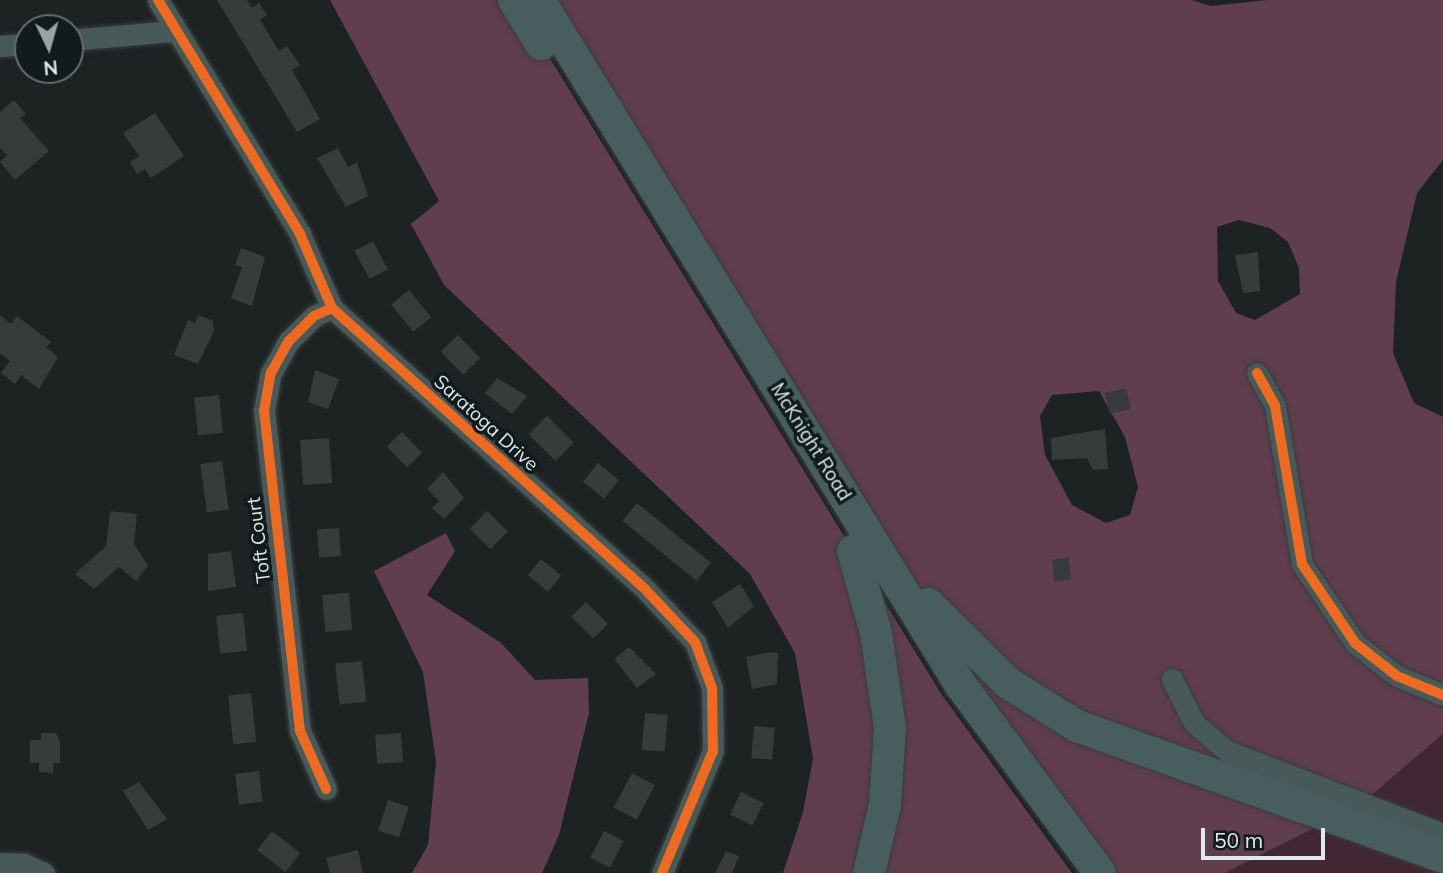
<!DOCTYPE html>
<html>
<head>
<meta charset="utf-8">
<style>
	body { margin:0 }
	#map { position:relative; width:1443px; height:873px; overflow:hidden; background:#1d2222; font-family:Mulish,sans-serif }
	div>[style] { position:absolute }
	.green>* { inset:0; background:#412733 }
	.forest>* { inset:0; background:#613e4e }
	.building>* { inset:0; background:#373b3b; transform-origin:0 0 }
	.roads { filter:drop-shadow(0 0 2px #393d3d) drop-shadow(0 0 2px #393d3d) }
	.minor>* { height:21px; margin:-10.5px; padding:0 10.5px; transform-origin:10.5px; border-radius:10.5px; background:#485959 }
	.highway>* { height:32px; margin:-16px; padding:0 16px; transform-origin:16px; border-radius:16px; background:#485e5e }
	.cycleway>* { height:10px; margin:-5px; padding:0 5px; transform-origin:5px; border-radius:5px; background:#ed6a23 }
	span { translate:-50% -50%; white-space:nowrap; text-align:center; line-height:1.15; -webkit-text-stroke:7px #111b1c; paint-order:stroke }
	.street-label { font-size:19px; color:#e0e8e8 }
	.north { position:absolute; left:14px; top:14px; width:70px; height:70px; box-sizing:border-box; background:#111b1c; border:2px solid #646d6e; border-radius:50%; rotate:175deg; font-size:19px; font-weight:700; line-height:28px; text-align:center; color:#e0e8e8 }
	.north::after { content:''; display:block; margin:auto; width:24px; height:32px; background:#9ca3a3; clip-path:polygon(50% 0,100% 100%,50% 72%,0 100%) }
	.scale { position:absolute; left:1201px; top:828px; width:124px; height:32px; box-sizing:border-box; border:4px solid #e0e8e8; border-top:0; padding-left:9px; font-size:21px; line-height:24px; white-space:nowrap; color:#e0e8e8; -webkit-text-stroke:5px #111b1c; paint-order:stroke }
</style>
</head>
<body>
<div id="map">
	<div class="green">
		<i style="clip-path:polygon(1443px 734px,1443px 873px,1225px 873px,1360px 805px)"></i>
	</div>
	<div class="forest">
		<i style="clip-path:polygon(330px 0,514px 0,942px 695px,1072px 873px,783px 873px,803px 812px,813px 758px,795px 653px,750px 574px,444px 285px,411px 224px,439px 201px)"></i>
		<i style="clip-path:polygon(evenodd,539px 0,1191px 0,1211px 6px,1267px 0,1443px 0,1443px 160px,1417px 193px,1396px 282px,1393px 353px,1414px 403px,1443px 417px,1443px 734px,1360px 805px,1225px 873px,1099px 873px,539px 0,1239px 220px,1270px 228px,1288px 242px,1299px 268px,1300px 294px,1255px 320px,1236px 313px,1218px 281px,1217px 227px,1239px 220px,539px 0,1099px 391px,1125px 437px,1138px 487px,1130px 515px,1106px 523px,1072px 505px,1045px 455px,1040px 416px,1052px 395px,1099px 391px)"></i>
		<i style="clip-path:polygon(446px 533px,455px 551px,427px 595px,501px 643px,535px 680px,588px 678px,589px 713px,559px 835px,542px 873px,412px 873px,428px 845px,436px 762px,423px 672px,374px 571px)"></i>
	</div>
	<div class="building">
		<i style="clip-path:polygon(217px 0,247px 0,252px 8px,259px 3px,267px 15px,260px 20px,279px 51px,287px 46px,300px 65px,292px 70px,320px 119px,297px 132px)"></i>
		<i style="clip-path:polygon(14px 100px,26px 114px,20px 118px,49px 151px,15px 180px,0 162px,7px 155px,0 148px,0 112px)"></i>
		<i style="clip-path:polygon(155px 113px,184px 156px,151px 178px,145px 169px,137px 174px,130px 162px,139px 156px,123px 133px)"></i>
		<i style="clip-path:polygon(338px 148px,348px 167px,357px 162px,368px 196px,346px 207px,317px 158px)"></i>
		<i style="left:373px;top:241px;width:32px;height:21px;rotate:62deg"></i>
		<i style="clip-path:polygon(241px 248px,265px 257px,252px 306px,231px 298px,242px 267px,235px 265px)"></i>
		<i style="clip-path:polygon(1258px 252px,1260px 291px,1243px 293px,1235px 255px)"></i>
		<i style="left:409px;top:290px;width:35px;height:23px;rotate:51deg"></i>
		<i style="clip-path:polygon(0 315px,11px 324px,17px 316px,51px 342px,46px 347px,58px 357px,39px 389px,21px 375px,15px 384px,1px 373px,10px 361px,0 353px)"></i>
		<i style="clip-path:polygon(198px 315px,213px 321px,214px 331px,198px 364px,174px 355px,188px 320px,195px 323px)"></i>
		<i style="left:458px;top:335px;width:32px;height:24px;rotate:46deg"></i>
		<i style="clip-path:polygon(315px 370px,339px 379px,328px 409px,308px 402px)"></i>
		<i style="clip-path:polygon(497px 378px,527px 396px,512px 414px,485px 393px)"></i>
		<i style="left:1126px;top:388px;width:21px;height:22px;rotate:76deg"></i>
		<i style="left:219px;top:395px;width:38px;height:25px;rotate:84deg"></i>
		<i style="left:547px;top:416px;width:38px;height:26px;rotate:45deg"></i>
		<i style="clip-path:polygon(1105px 429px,1108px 469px,1093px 470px,1087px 458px,1052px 460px,1051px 438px)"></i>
		<i style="left:402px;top:432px;width:29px;height:21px;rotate:46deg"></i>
		<i style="left:329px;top:438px;width:45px;height:29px;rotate:86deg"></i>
		<i style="left:222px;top:461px;width:49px;height:22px;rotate:82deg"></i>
		<i style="left:598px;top:463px;width:27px;height:24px;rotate:39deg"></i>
		<i style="clip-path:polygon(443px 472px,464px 498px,444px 519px,432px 508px,439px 501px,427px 489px)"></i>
		<i style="left:637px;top:503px;width:95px;height:23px;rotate:39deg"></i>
		<i style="clip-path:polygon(110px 511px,137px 514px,134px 544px,148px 566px,136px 581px,119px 567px,94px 589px,75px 574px,106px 546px)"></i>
		<i style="left:487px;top:511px;width:29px;height:25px;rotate:44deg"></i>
		<i style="left:339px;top:528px;width:28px;height:22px;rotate:86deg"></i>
		<i style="clip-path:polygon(231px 551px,236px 587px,208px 591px,208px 554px)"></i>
		<i style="left:1069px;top:558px;width:22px;height:17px;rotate:85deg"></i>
		<i style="left:541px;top:559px;width:26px;height:21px;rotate:39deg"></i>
		<i style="clip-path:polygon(740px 584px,754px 606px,728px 628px,712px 602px)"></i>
		<i style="left:349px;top:593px;width:37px;height:27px;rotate:85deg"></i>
		<i style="left:586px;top:602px;width:31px;height:21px;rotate:45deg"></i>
		<i style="left:243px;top:613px;width:38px;height:27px;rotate:84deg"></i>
		<i style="clip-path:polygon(629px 647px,656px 674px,637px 688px,614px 659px)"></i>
		<i style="clip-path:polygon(771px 652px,778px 653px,777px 684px,752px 689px,746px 657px)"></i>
		<i style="left:362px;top:661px;width:41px;height:27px;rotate:84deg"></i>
		<i style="left:251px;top:693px;width:49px;height:23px;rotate:84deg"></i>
		<i style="left:645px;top:713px;width:23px;height:37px;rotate:5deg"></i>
		<i style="left:754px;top:726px;width:21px;height:32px;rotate:5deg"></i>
		<i style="clip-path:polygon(41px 733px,56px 733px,60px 741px,60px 763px,53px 763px,53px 773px,39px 772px,39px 763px,30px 763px,30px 740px,41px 740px)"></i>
		<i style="left:401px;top:733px;width:29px;height:26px;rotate:86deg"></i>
		<i style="left:259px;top:771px;width:31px;height:24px;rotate:83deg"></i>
		<i style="left:632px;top:773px;width:26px;height:39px;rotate:28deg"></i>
		<i style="clip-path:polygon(139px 782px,167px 819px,148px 830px,123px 791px)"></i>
		<i style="left:741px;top:792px;width:25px;height:25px;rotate:26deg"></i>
		<i style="left:388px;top:800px;width:22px;height:32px;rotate:18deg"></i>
		<i style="left:272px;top:831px;width:36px;height:24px;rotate:38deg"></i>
		<i style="left:604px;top:831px;width:22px;height:30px;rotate:27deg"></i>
		<i style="clip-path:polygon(358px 850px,363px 873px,330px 873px,326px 858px)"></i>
		<i style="clip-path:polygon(726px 851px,739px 856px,732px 873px,715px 873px)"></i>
	</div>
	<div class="roads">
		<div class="minor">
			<i style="left:158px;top:0;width:274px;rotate:58.7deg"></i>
			<i style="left:300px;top:234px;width:81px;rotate:66.6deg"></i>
			<i style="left:332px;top:308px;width:421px;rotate:41.9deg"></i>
			<i style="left:645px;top:589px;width:73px;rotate:46.7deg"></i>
			<i style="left:695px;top:642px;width:49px;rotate:69.7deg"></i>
			<i style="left:712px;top:688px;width:63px;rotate:89.1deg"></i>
			<i style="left:713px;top:751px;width:132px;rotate:112.7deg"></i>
			<i style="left:70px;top:40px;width:103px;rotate:-5deg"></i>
			<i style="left:0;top:46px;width:28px;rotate:-4deg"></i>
			<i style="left:1257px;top:373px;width:38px;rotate:61deg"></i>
			<i style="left:1275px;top:406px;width:160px;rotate:80.3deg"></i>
			<i style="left:1302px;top:564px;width:95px;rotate:56.1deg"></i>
			<i style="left:1355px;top:643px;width:53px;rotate:38.2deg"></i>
			<i style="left:1397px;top:676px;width:50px;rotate:22.4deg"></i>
			<i style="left:1172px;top:679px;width:49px;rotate:63.4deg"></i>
			<i style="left:1194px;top:723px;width:43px;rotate:40.3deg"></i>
			<i style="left:1227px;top:751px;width:231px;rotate:21deg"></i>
			<i style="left:326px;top:789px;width:64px;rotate:-114.1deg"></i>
			<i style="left:300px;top:731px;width:322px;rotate:-96.4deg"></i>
			<i style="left:264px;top:411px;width:39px;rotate:-80deg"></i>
			<i style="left:271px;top:373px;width:37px;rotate:-61deg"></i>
			<i style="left:289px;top:341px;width:35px;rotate:-45deg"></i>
			<i style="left:314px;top:316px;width:20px;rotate:-24deg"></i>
			<i style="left:0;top:863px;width:24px;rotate:2deg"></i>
			<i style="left:24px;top:864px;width:22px;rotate:24deg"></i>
		</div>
		<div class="highway">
			<i style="left:514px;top:0;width:52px;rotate:58.5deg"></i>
			<i style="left:539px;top:0;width:803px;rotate:58.39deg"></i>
			<i style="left:960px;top:684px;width:235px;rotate:53.5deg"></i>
			<i style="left:853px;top:551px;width:85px;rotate:74.3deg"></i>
			<i style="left:876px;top:633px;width:96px;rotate:81.6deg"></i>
			<i style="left:890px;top:728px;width:77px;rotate:93.7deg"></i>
			<i style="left:885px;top:805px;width:70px;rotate:103.2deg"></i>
			<i style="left:928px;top:604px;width:112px;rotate:44.6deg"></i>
			<i style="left:1008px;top:683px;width:81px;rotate:31.9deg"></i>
			<i style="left:1077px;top:726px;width:389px;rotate:19.7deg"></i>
		</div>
	</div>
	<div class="cycleway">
		<i style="left:158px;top:0;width:274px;rotate:58.7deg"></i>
		<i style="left:300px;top:234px;width:81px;rotate:66.6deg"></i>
		<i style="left:332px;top:308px;width:421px;rotate:41.9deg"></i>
		<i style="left:645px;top:589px;width:73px;rotate:46.7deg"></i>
		<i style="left:695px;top:642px;width:49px;rotate:69.7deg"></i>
		<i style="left:712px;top:688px;width:63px;rotate:89.1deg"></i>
		<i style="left:713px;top:751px;width:132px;rotate:112.7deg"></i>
		<i style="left:1257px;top:373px;width:38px;rotate:61deg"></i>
		<i style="left:1275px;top:406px;width:160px;rotate:80.3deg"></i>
		<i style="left:1302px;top:564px;width:95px;rotate:56.1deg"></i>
		<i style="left:1355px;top:643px;width:53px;rotate:38.2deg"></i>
		<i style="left:1397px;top:676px;width:50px;rotate:22.4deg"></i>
		<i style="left:326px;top:789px;width:64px;rotate:-114.1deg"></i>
		<i style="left:300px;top:731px;width:322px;rotate:-96.4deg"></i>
		<i style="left:264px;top:411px;width:39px;rotate:-80deg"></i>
		<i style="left:271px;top:373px;width:37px;rotate:-61deg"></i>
		<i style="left:289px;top:341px;width:35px;rotate:-45deg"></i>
		<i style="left:314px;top:316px;width:20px;rotate:-24deg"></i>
	</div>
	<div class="street-label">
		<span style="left:486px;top:423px;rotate:42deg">Saratoga Drive</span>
		<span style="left:811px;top:442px;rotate:58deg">McKnight Road</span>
		<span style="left:259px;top:540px;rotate:-97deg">Toft Court</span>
	</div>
	<div class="north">N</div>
	<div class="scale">50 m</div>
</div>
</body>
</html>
